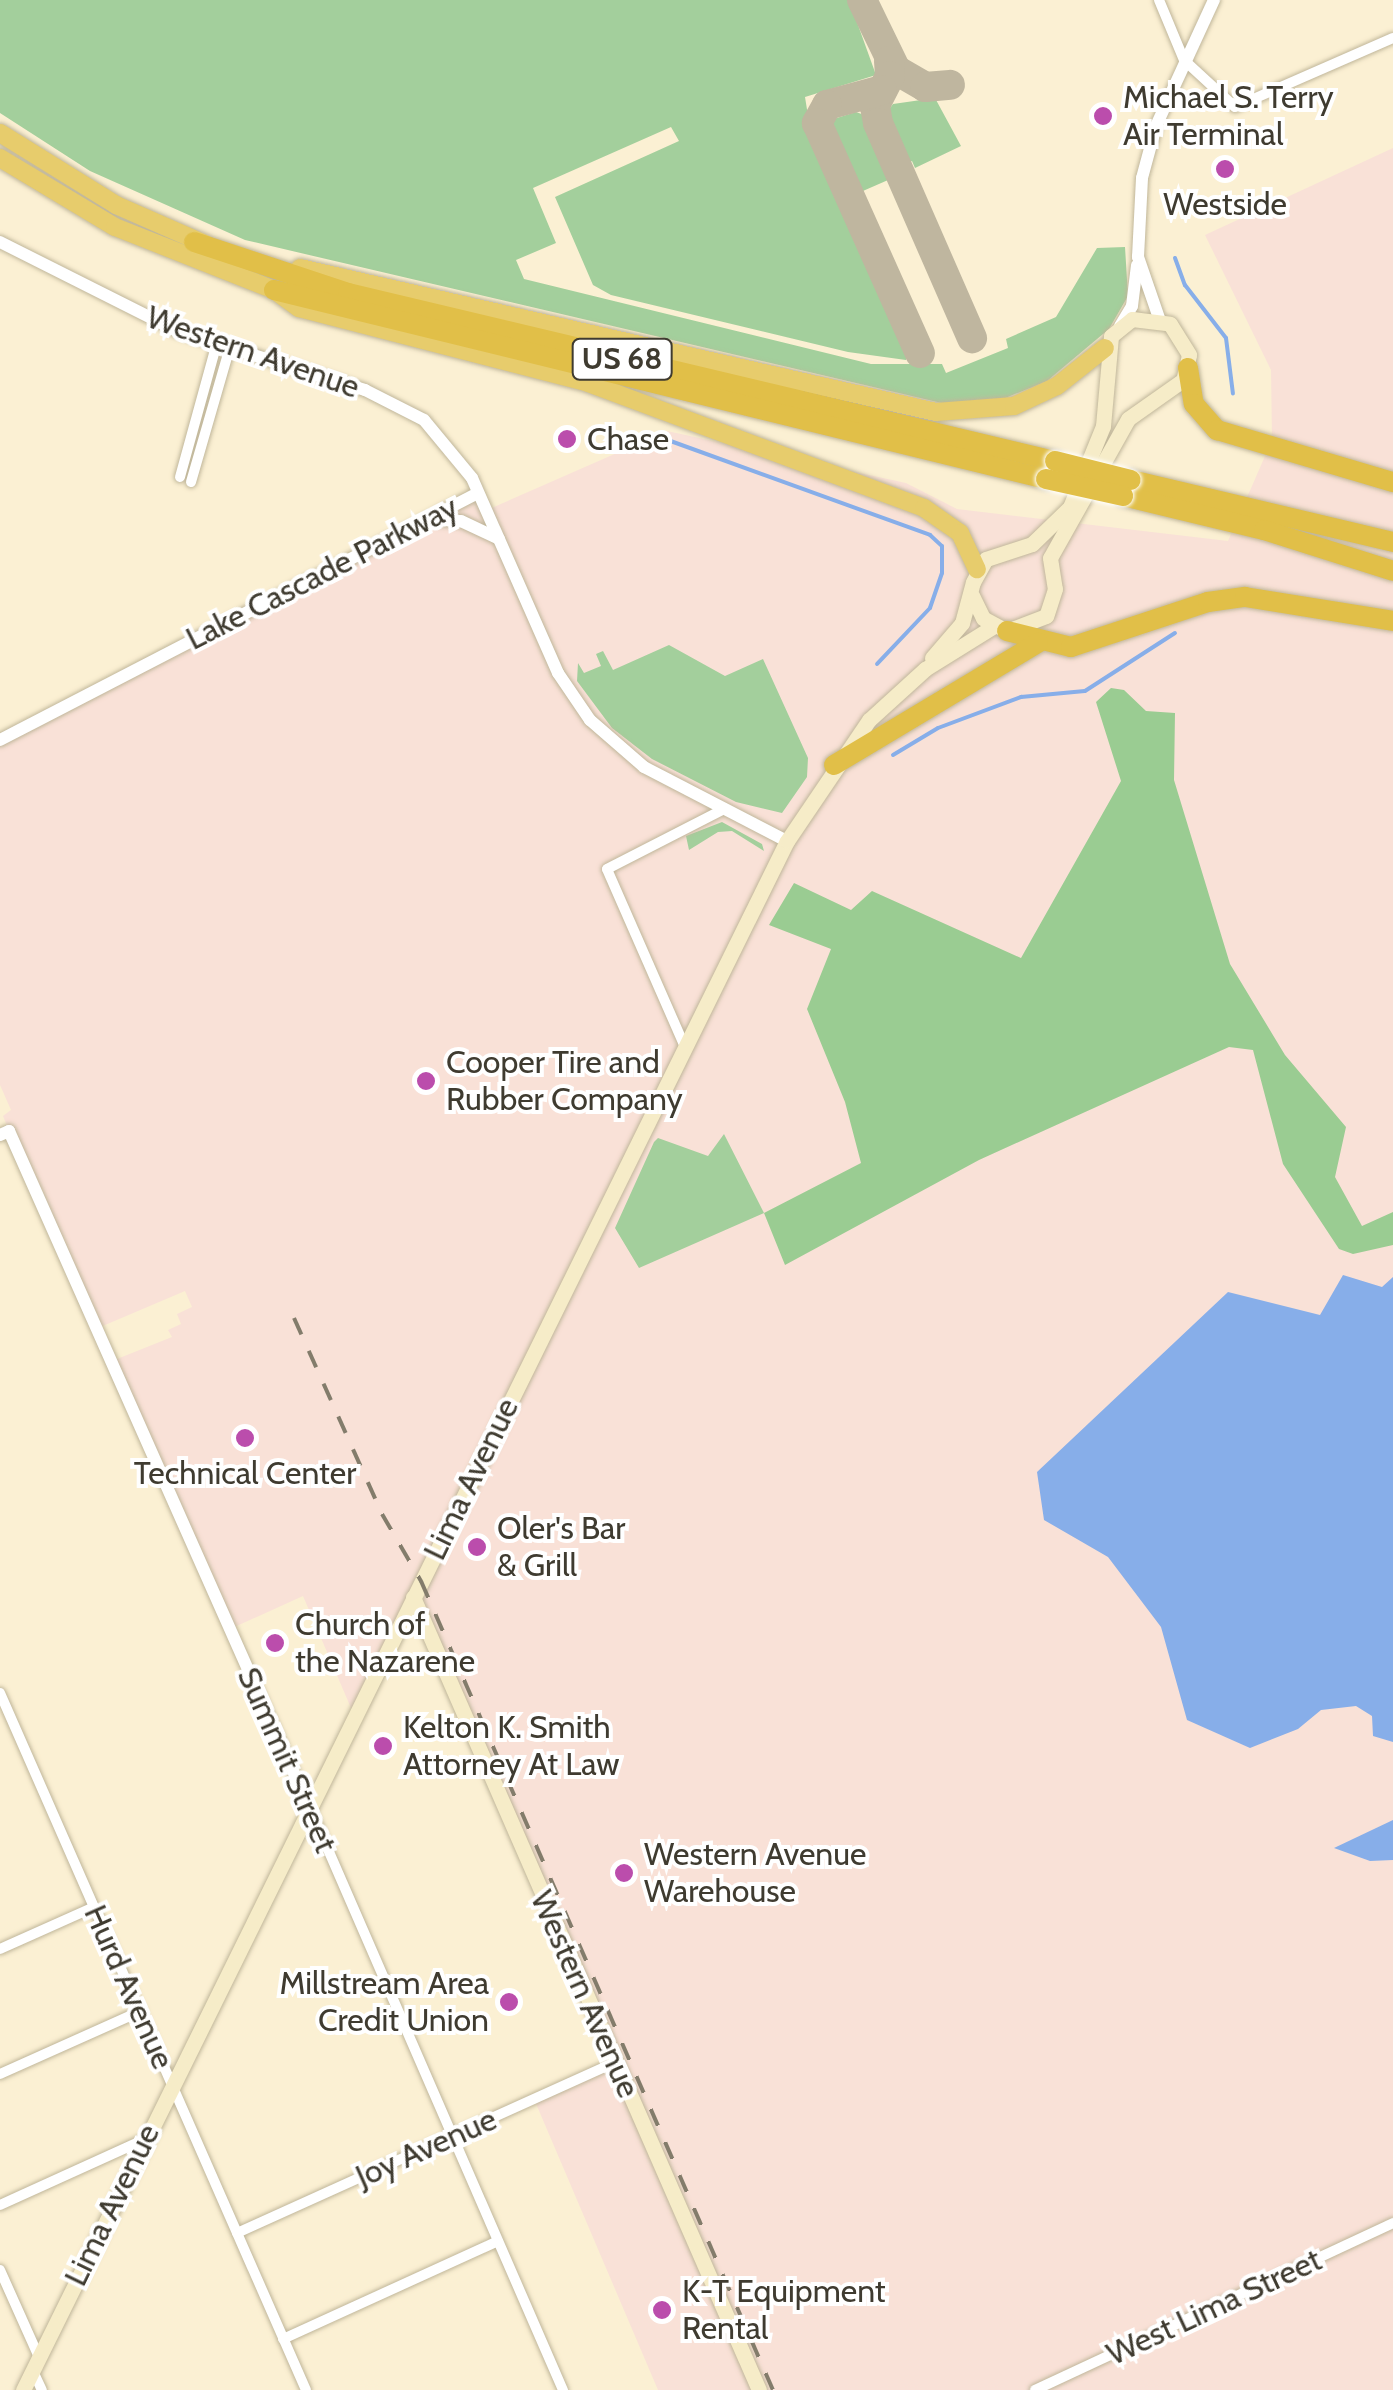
<!DOCTYPE html>
<html>
<head>
<meta charset="utf-8">
<style>
	body { margin:0 }
	#map { position:relative; width:1393px; height:2390px; overflow:hidden; background:#fbf0d3; font-family:Cabin,sans-serif }
	div>[style] { position:absolute }
	.industrial>* { inset:0; background:#f9e1d7 }
	.green>* { inset:0; background:#a3cf9c }
	.forest>* { inset:0; background:#9acc92 }
	.water>* { inset:0; background:#87aee9 }
	.stream>* { height:4px; margin:-2px; padding:0 2px; transform-origin:2px; border-radius:2px; background:#87aee9 }
	.taxiway>* { height:30px; margin:-15px; padding:0 15px; transform-origin:15px; border-radius:15px; background:#bfb69f }
	.roads { filter:drop-shadow(0 0 2px #c0b69a) drop-shadow(0 0 2px #c0b69a) }
	.minor>* { height:10px; margin:-5px; padding:0 5px; transform-origin:5px; border-radius:5px; background:#fff }
	.tertiary>* { height:12px; margin:-6px; padding:0 6px; transform-origin:6px; border-radius:6px; background:#fff }
	.secondary>* { height:15px; margin:-7.5px; padding:0 7.5px; transform-origin:7.5px; border-radius:7.5px; background:#f6ecc8 }
	.trunk>* { height:18px; margin:-9px; padding:0 9px; transform-origin:9px; border-radius:9px; background:#e7cc6c }
	.motorway>* { height:20px; margin:-10px; padding:0 10px; transform-origin:10px; border-radius:10px; background:#e1bf48 }
	.rail>* { height:4px; margin-top:-2px; transform-origin:0; background:repeating-linear-gradient(90deg,#837c6b 0 18px,transparent 0 36px) }
	.bridges { filter:drop-shadow(0 0 2px #fff) drop-shadow(0 0 2px #fff) }
	.motorway-bridge>* { height:20px; margin:-10px; padding:0 10px; transform-origin:10px; border-radius:10px; background:#e1bf48 }
	.dots>* { width:28px; height:28px; translate:-50% -50%; box-sizing:border-box; border:5px solid #fff; border-radius:50% }
	span { translate:-50% -50%; white-space:nowrap; text-align:center; line-height:1.15; -webkit-text-stroke:8px #fff; paint-order:stroke }
	.shield-label span { padding:2px 8px; background:#fff; border:2px solid; border-radius:8px; -webkit-text-stroke-width:0 }
	.shield-label { font-size:30px; color:#3f3b30; font-weight:700 }
	.poi-label { font-size:32px; color:#3f3b30 }
	.left { translate:0 -50%; text-align:left }
	.right { translate:-100% -50%; text-align:right }
	.street-label { font-size:32px; color:#3f3b30 }
</style>
</head>
<body>
<div id="map">
	<div class="industrial">
		<i style="clip-path:polygon(1393px 148px,1393px 2390px,658px 2390px,534px 2099px,614px 2062px,413px 1599px,354px 1715px,303px 1596px,230px 1629px,112px 1361px,172px 1337px,168px 1330px,181px 1324px,177px 1314px,192px 1307px,185px 1291px,98px 1328px,9px 1131px,3px 1116px,11px 1110px,0 1085px,0 740px,478px 493px,487px 510px,667px 431px,906px 483px,957px 509px,1228px 541px,1272px 440px,1271px 370px,1205px 235px)"></i>
	</div>
	<div class="green">
		<i style="clip-path:polygon(0 0,849px 0,876px 75px,805px 97px,810px 128px,908px 351px,906px 360px,848px 352px,611px 295px,593px 285px,555px 197px,679px 141px,671px 127px,533px 188px,556px 243px,516px 260px,524px 279px,871px 364px,942px 364px,946px 373px,1008px 348px,1006px 339px,1056px 317px,1097px 248px,1125px 247px,1128px 296px,1109px 329px,1047px 381px,998px 401px,950px 405px,245px 240px,90px 171px,0 113px)"></i>
		<i style="clip-path:polygon(935px 98px,961px 146px,915px 168px,912px 161px,905px 164px,885px 115px,893px 104px)"></i>
		<i style="clip-path:polygon(856px 112px,867px 116px,895px 177px,856px 194px,824px 122px)"></i>
		<i style="clip-path:polygon(669px 645px,725px 676px,763px 659px,808px 758px,807px 777px,782px 813px,736px 802px,652px 759px,612px 728px,577px 681px,578px 663px,584px 673px,601px 666px,596px 654px,603px 651px,613px 670px)"></i>
		<i style="clip-path:polygon(722px 822px,762px 844px,764px 851px,732px 831px,718px 832px,689px 850px,686px 836px)"></i>
		<i style="clip-path:polygon(724px 1134px,764px 1213px,639px 1268px,615px 1228px,654px 1142px,658px 1138px,708px 1156px)"></i>
	</div>
	<div class="forest">
		<i style="clip-path:polygon(1111px 688px,1124px 690px,1146px 711px,1175px 713px,1174px 780px,1230px 964px,1285px 1055px,1346px 1127px,1335px 1177px,1362px 1226px,1393px 1212px,1393px 1245px,1353px 1254px,1339px 1249px,1283px 1164px,1253px 1050px,1229px 1047px,979px 1160px,785px 1265px,764px 1213px,861px 1163px,845px 1102px,807px 1009px,831px 949px,769px 925px,794px 883px,851px 910px,872px 891px,1021px 958px,1121px 781px,1096px 702px)"></i>
	</div>
	<div class="water">
		<i style="clip-path:polygon(1343px 1275px,1382px 1287px,1393px 1277px,1393px 1742px,1373px 1736px,1372px 1716px,1356px 1706px,1321px 1710px,1298px 1729px,1250px 1748px,1187px 1720px,1161px 1627px,1108px 1557px,1044px 1520px,1037px 1472px,1228px 1292px,1320px 1315px)"></i>
		<i style="clip-path:polygon(1393px 1820px,1393px 1860px,1370px 1861px,1334px 1848px)"></i>
	</div>
	<div class="stream">
		<i style="left:1175px;top:258px;width:29px;rotate:70deg"></i>
		<i style="left:1185px;top:285px;width:67px;rotate:52.3deg"></i>
		<i style="left:1226px;top:338px;width:56px;rotate:82.9deg"></i>
		<i style="left:665px;top:439px;width:282px;rotate:19.9deg"></i>
		<i style="left:930px;top:535px;width:16px;rotate:43deg"></i>
		<i style="left:942px;top:546px;width:27px;rotate:90deg"></i>
		<i style="left:942px;top:573px;width:37px;rotate:109deg"></i>
		<i style="left:930px;top:608px;width:77px;rotate:133.4deg"></i>
		<i style="left:893px;top:755px;width:52px;rotate:-31deg"></i>
		<i style="left:938px;top:728px;width:89px;rotate:-20.5deg"></i>
		<i style="left:1021px;top:697px;width:64px;rotate:-5.4deg"></i>
		<i style="left:1085px;top:691px;width:107px;rotate:-32.8deg"></i>
	</div>
	<div class="taxiway">
		<i style="left:862px;top:0;width:78px;rotate:64.1deg"></i>
		<i style="left:896px;top:70px;width:34px;rotate:30deg"></i>
		<i style="left:925px;top:87px;width:25px;rotate:-5deg"></i>
		<i style="left:889px;top:61px;width:15px;rotate:86deg"></i>
		<i style="left:890px;top:76px;width:34px;rotate:117deg"></i>
		<i style="left:875px;top:106px;width:17px;rotate:80deg"></i>
		<i style="left:878px;top:123px;width:235px;rotate:66.4deg"></i>
		<i style="left:882px;top:90px;width:57px;rotate:164.7deg"></i>
		<i style="left:827px;top:105px;width:21px;rotate:119deg"></i>
		<i style="left:817px;top:123px;width:252px;rotate:65.9deg"></i>
	</div>
	<div class="roads">
		<div class="minor">
			<i style="left:1159px;top:0;width:65px;rotate:67.4deg"></i>
			<i style="left:1184px;top:60px;width:69px;rotate:42.7deg"></i>
			<i style="left:1235px;top:107px;width:172px;rotate:-23.6deg"></i>
			<i style="left:180px;top:477px;width:136px;rotate:-74.6deg"></i>
			<i style="left:191px;top:482px;width:137px;rotate:-73.9deg"></i>
			<i style="left:685px;top:1047px;width:194px;rotate:-113.7deg"></i>
			<i style="left:607px;top:869px;width:131px;rotate:-27.1deg"></i>
			<i style="left:0;top:1693px;width:761px;rotate:66.3deg"></i>
			<i style="left:310px;top:1808px;width:635px;rotate:66.51deg"></i>
			<i style="left:0;top:1949px;width:103px;rotate:-24.1deg"></i>
			<i style="left:0;top:2074px;width:154px;rotate:-24.1deg"></i>
			<i style="left:0;top:2205px;width:157px;rotate:-24.4deg"></i>
			<i style="left:237px;top:2233px;width:415px;rotate:-24.3deg"></i>
			<i style="left:0;top:2270px;width:95px;rotate:65.9deg"></i>
			<i style="left:283px;top:2339px;width:236px;rotate:-24.5deg"></i>
			<i style="left:33px;top:2371px;width:21px;rotate:65deg"></i>
			<i style="left:1035px;top:2390px;width:395px;rotate:-25deg"></i>
		</div>
		<div class="tertiary">
			<i style="left:0;top:242px;width:198px;rotate:26.7deg"></i>
			<i style="left:177px;top:331px;width:197px;rotate:17.4deg"></i>
			<i style="left:365px;top:390px;width:66px;rotate:27deg"></i>
			<i style="left:424px;top:420px;width:75px;rotate:50.4deg"></i>
			<i style="left:472px;top:478px;width:213px;rotate:66.2deg"></i>
			<i style="left:558px;top:673px;width:57px;rotate:55.8deg"></i>
			<i style="left:590px;top:720px;width:72px;rotate:41deg"></i>
			<i style="left:644px;top:767px;width:161px;rotate:27.4deg"></i>
			<i style="left:1159px;top:318px;width:65px;rotate:-109deg"></i>
			<i style="left:1138px;top:257px;width:79px;rotate:-87.1deg"></i>
			<i style="left:1142px;top:178px;width:54px;rotate:-74.9deg"></i>
			<i style="left:1156px;top:126px;width:139px;rotate:-65.3deg"></i>
			<i style="left:1120px;top:326px;width:23px;rotate:-59deg"></i>
			<i style="left:1132px;top:306px;width:41px;rotate:-83deg"></i>
			<i style="left:430px;top:519px;width:31px;rotate:4deg"></i>
			<i style="left:461px;top:521px;width:42px;rotate:25.3deg"></i>
			<i style="left:0;top:740px;width:538px;rotate:-27.33deg"></i>
			<i style="left:0;top:1135px;width:10px;rotate:-24deg"></i>
			<i style="left:9px;top:1131px;width:740px;rotate:66.07deg"></i>
		</div>
		<div class="secondary">
			<i style="left:932px;top:658px;width:46px;rotate:-49.4deg"></i>
			<i style="left:962px;top:623px;width:42px;rotate:-75deg"></i>
			<i style="left:973px;top:582px;width:26px;rotate:-61deg"></i>
			<i style="left:986px;top:559px;width:48px;rotate:-18.1deg"></i>
			<i style="left:1032px;top:544px;width:53px;rotate:-44.2deg"></i>
			<i style="left:1070px;top:507px;width:87px;rotate:-67.8deg"></i>
			<i style="left:1103px;top:426px;width:90px;rotate:-84.9deg"></i>
			<i style="left:1111px;top:336px;width:27px;rotate:-39deg"></i>
			<i style="left:1132px;top:319px;width:38px;rotate:7deg"></i>
			<i style="left:1170px;top:324px;width:36px;rotate:58deg"></i>
			<i style="left:1189px;top:355px;width:26px;rotate:103deg"></i>
			<i style="left:1183px;top:380px;width:67px;rotate:144.7deg"></i>
			<i style="left:1128px;top:419px;width:159px;rotate:119.3deg"></i>
			<i style="left:1050px;top:558px;width:31px;rotate:81deg"></i>
			<i style="left:1055px;top:589px;width:28px;rotate:108deg"></i>
			<i style="left:1046px;top:616px;width:42px;rotate:159deg"></i>
			<i style="left:1007px;top:631px;width:27px;rotate:-152deg"></i>
			<i style="left:983px;top:618px;width:25px;rotate:-116deg"></i>
			<i style="left:413px;top:1597px;width:865px;rotate:66.43deg"></i>
			<i style="left:23px;top:2390px;width:1727px;rotate:-63.75deg"></i>
			<i style="left:787px;top:841px;width:146px;rotate:-55.9deg"></i>
			<i style="left:869px;top:720px;width:76px;rotate:-42.3deg"></i>
			<i style="left:925px;top:669px;width:81px;rotate:-31.9deg"></i>
		</div>
		<div class="trunk">
			<i style="left:0;top:133px;width:137px;rotate:31.8deg"></i>
			<i style="left:116px;top:205px;width:99px;rotate:23.7deg"></i>
			<i style="left:0;top:158px;width:134px;rotate:31deg"></i>
			<i style="left:115px;top:227px;width:171px;rotate:21.6deg"></i>
			<i style="left:274px;top:290px;width:31px;rotate:36deg"></i>
			<i style="left:299px;top:308px;width:299px;rotate:14.5deg"></i>
			<i style="left:588px;top:383px;width:358px;rotate:20.4deg"></i>
			<i style="left:924px;top:508px;width:44px;rotate:34.8deg"></i>
			<i style="left:960px;top:533px;width:40px;rotate:65deg"></i>
			<i style="left:300px;top:268px;width:652px;rotate:12.76deg"></i>
			<i style="left:936px;top:412px;width:78px;rotate:-4.4deg"></i>
			<i style="left:1014px;top:406px;width:47px;rotate:-24.9deg"></i>
			<i style="left:1057px;top:386px;width:61px;rotate:-38.4deg"></i>
		</div>
		<div class="motorway">
			<i style="left:194px;top:242px;width:162px;rotate:18.3deg"></i>
			<i style="left:348px;top:293px;width:727px;rotate:13.37deg"></i>
			<i style="left:274px;top:290px;width:795px;rotate:13.76deg"></i>
			<i style="left:1188px;top:368px;width:36px;rotate:81deg"></i>
			<i style="left:1194px;top:404px;width:35px;rotate:49deg"></i>
			<i style="left:1217px;top:430px;width:184px;rotate:16.5deg"></i>
			<i style="left:1131px;top:480px;width:269px;rotate:13.3deg"></i>
			<i style="left:1123px;top:496px;width:145px;rotate:13.6deg"></i>
			<i style="left:1264px;top:530px;width:135px;rotate:17.6deg"></i>
			<i style="left:1007px;top:631px;width:66px;rotate:14deg"></i>
			<i style="left:1071px;top:647px;width:144px;rotate:-18.2deg"></i>
			<i style="left:1208px;top:602px;width:37px;rotate:-8deg"></i>
			<i style="left:1245px;top:597px;width:150px;rotate:9.2deg"></i>
			<i style="left:834px;top:765px;width:238px;rotate:-30.9deg"></i>
		</div>
	</div>
	<div class="rail">
		<i style="left:294px;top:1318px;width:215px;rotate:65.8deg"></i>
		<i style="left:382px;top:1514px;width:78px;rotate:59.8deg"></i>
		<i style="left:421px;top:1581px;width:882px;rotate:66.49deg"></i>
	</div>
	<div class="bridges">
		<div class="motorway-bridge">
			<i style="left:1055px;top:461px;width:78px;rotate:14deg"></i>
			<i style="left:1046px;top:479px;width:79px;rotate:12.4deg"></i>
		</div>
	</div>
	<div class="dots">
		<i style="left:1103px;top:116px;background:#bb4dac"></i>
		<i style="left:1225px;top:169px;background:#bb4dac"></i>
		<i style="left:567px;top:439px;background:#bb4dac"></i>
		<i style="left:426px;top:1081px;background:#bb4dac"></i>
		<i style="left:245px;top:1438px;background:#bb4dac"></i>
		<i style="left:477px;top:1547px;background:#bb4dac"></i>
		<i style="left:275px;top:1643px;background:#bb4dac"></i>
		<i style="left:383px;top:1746px;background:#bb4dac"></i>
		<i style="left:624px;top:1873px;background:#bb4dac"></i>
		<i style="left:509px;top:2002px;background:#bb4dac"></i>
		<i style="left:662px;top:2310px;background:#bb4dac"></i>
	</div>
	<div class="shield-label">
		<span style="left:622px;top:359px">US 68</span>
	</div>
	<div class="poi-label">
		<span class="left" style="left:1123px;top:116px">Michael S. Terry<br>Air Terminal</span>
		<span style="left:1225px;top:204px">Westside</span>
		<span class="left" style="left:587px;top:439px">Chase</span>
		<span class="left" style="left:446px;top:1081px">Cooper Tire and<br>Rubber Company</span>
		<span style="left:245px;top:1473px">Technical Center</span>
		<span class="left" style="left:497px;top:1547px">Oler's Bar<br>&amp; Grill</span>
		<span class="left" style="left:295px;top:1643px">Church of<br>the Nazarene</span>
		<span class="left" style="left:403px;top:1746px">Kelton K. Smith<br>Attorney At Law</span>
		<span class="left" style="left:644px;top:1873px">Western Avenue<br>Warehouse</span>
		<span class="right" style="left:489px;top:2002px">Millstream Area<br>Credit Union</span>
		<span class="left" style="left:682px;top:2310px">K-T Equipment<br>Rental</span>
	</div>
	<div class="street-label">
		<span style="left:253px;top:352px;rotate:19deg">Western Avenue</span>
		<span style="left:322px;top:573px;rotate:-27deg">Lake Cascade Parkway</span>
		<span style="left:471px;top:1479px;rotate:-64deg">Lima Avenue</span>
		<span style="left:287px;top:1760px;rotate:66deg">Summit Street</span>
		<span style="left:129px;top:1987px;rotate:66deg">Hurd Avenue</span>
		<span style="left:585px;top:1994px;rotate:66deg">Western Avenue</span>
		<span style="left:426px;top:2148px;rotate:-24deg">Joy Avenue</span>
		<span style="left:112px;top:2205px;rotate:-64deg">Lima Avenue</span>
		<span style="left:1214px;top:2307px;rotate:-25deg">West Lima Street</span>
	</div>
</div>
</body>
</html>
